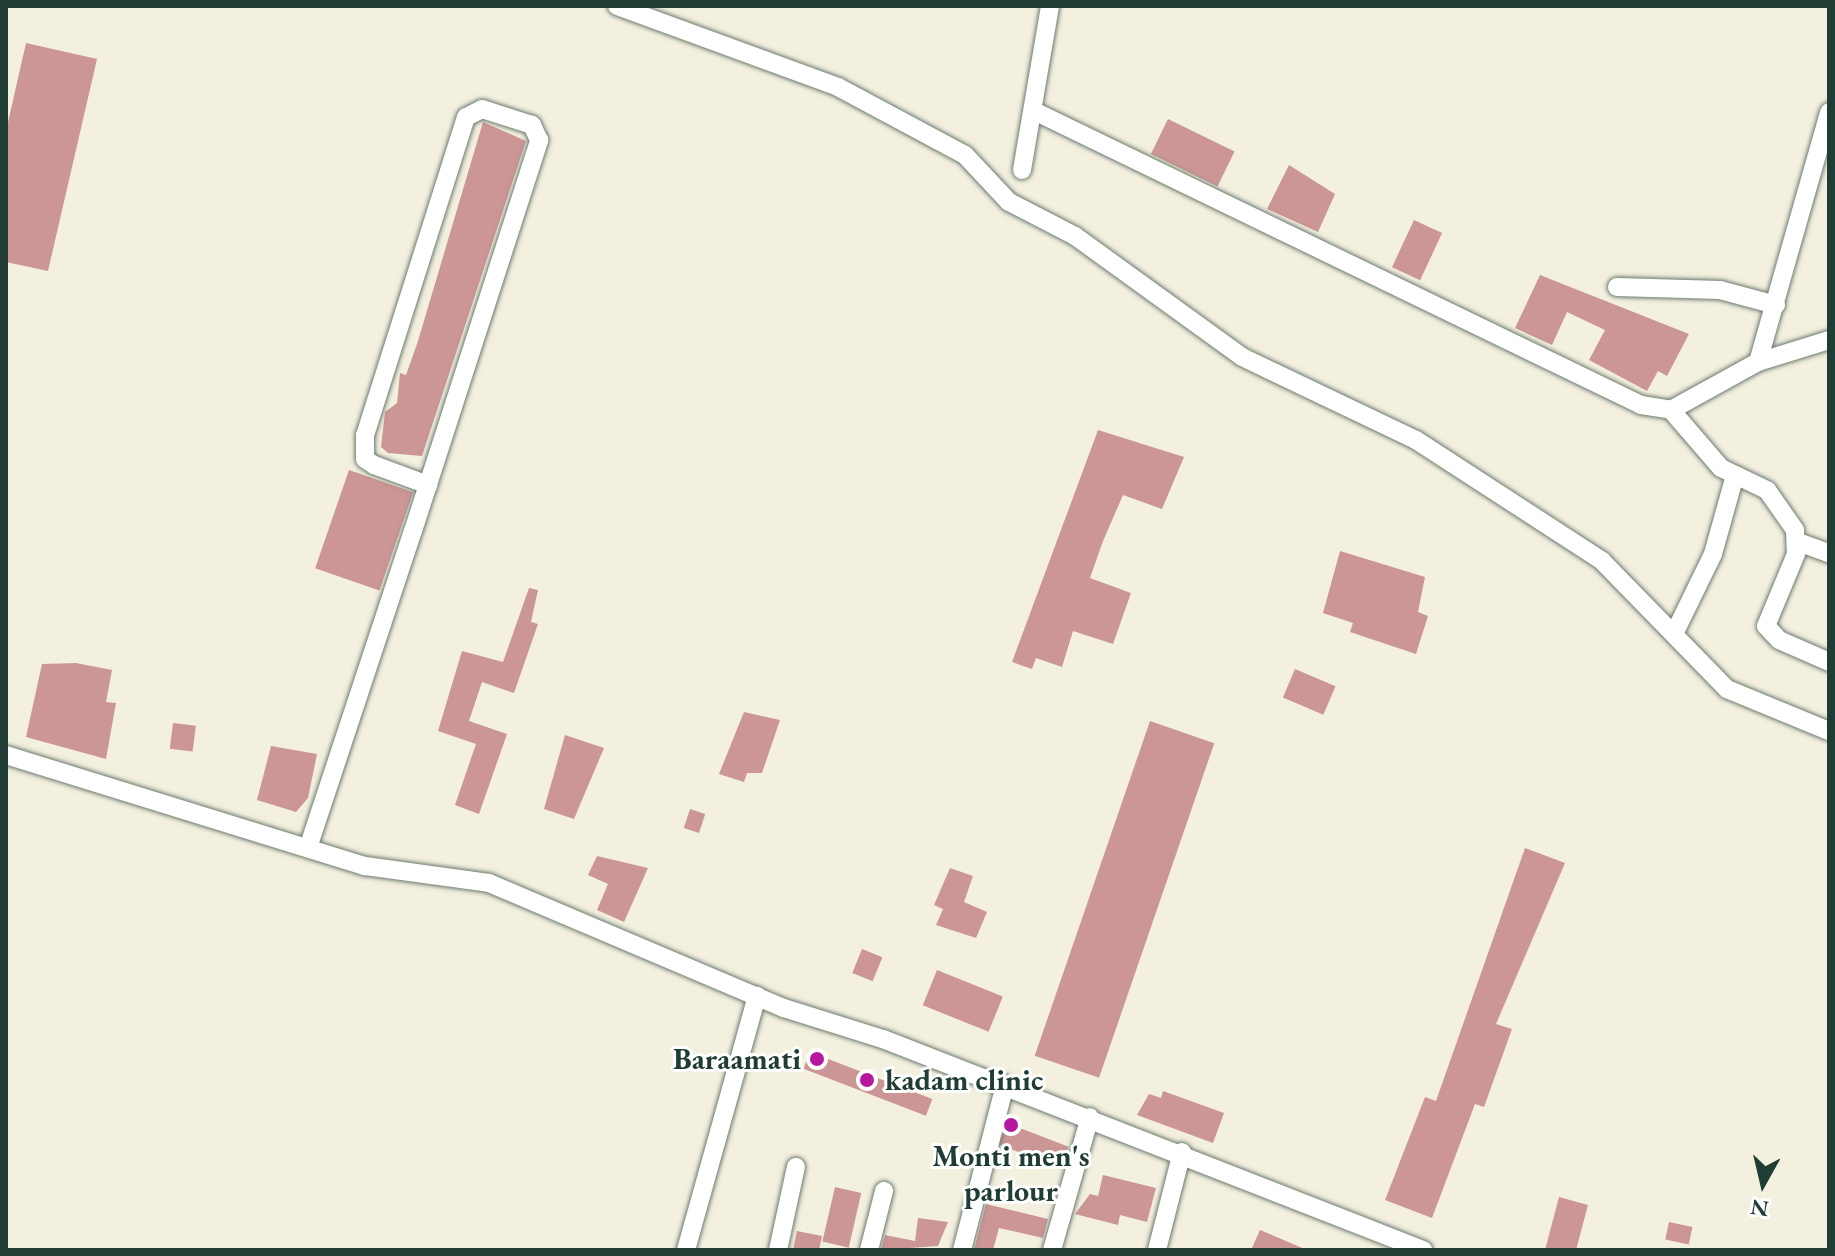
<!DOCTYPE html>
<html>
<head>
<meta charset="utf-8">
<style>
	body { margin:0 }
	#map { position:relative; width:1835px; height:1256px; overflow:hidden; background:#f4f0df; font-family:"EB Garamond",serif }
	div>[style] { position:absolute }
	.building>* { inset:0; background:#cb9695; transform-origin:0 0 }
	.roads { filter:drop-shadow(0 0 2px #6a7c70) drop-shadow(0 0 2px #6a7c70) }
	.street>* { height:18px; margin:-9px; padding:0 9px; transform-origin:9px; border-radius:9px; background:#fff }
	.dots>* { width:22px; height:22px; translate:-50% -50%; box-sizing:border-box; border:4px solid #fff; border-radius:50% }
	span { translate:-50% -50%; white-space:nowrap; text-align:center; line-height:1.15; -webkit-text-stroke:6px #fff; paint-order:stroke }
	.poi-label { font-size:30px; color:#1f3d34; font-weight:700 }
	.right { translate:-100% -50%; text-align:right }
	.left { translate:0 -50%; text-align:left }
	.frame { position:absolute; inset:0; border:8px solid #1f3d34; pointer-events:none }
	.north { position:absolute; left:1723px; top:1144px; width:80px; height:80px; -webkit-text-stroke:6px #fff; paint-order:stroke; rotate:188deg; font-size:22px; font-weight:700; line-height:32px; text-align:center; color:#1f3d34 }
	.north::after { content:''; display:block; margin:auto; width:28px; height:36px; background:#1f3d34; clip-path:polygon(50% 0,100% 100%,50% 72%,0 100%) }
</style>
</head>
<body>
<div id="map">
	<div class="building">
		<i style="clip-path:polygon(26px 43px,97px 59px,48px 271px,6px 262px,6px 131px)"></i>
		<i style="left:1168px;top:119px;width:74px;height:39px;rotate:26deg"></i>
		<i style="clip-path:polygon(483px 122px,526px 141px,422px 456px,388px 453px,381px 447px,385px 412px,397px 403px,400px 373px,406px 375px,418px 341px)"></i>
		<i style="clip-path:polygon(1289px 165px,1335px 194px,1318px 232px,1267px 209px)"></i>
		<i style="left:1414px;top:220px;width:31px;height:52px;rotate:25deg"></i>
		<i style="clip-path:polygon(1540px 275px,1689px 334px,1667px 376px,1658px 371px,1647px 391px,1589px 360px,1605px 330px,1567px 312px,1552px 345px,1515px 328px)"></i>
		<i style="clip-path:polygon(1098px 430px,1184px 457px,1162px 509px,1123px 495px,1103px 541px,1090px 578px,1131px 593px,1113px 644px,1073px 631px,1062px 667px,1036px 658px,1032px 669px,1012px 662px)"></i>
		<i style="left:349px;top:470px;width:68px;height:104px;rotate:19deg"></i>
		<i style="clip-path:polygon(1340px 551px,1425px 577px,1418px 612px,1428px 616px,1416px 654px,1350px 632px,1353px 623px,1323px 613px)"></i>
		<i style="clip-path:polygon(529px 588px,538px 590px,531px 622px,538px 624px,514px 693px,482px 682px,469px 721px,507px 734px,479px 814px,455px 805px,476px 744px,438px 731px,462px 651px,503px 662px)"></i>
		<i style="clip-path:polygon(76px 663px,112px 670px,106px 702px,116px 703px,106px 759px,26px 737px,42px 664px)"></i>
		<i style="left:1295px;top:669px;width:44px;height:31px;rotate:23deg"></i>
		<i style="clip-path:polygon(744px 712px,780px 720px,762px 773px,747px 773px,744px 782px,719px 774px)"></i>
		<i style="left:1150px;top:721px;width:68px;height:354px;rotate:19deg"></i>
		<i style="left:173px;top:723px;width:23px;height:26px;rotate:7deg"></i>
		<i style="clip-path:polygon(565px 735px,604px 748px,574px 819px,544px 809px)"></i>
		<i style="clip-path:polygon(271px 746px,317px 754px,308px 798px,296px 812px,257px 800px)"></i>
		<i style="left:690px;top:809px;width:16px;height:20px;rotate:18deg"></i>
		<i style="clip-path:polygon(1525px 848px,1565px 863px,1496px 1024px,1512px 1029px,1484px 1107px,1475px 1104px,1432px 1218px,1385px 1200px,1425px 1097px,1436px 1101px)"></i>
		<i style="clip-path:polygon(597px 856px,648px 868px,624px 922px,597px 910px,608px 884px,588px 875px)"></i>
		<i style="clip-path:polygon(950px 868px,973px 876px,964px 902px,987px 912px,976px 938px,936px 925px,943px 909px,934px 905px)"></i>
		<i style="left:862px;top:949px;width:22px;height:26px;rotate:22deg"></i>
		<i style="left:937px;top:970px;width:71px;height:38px;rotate:22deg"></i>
		<i style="left:810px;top:1052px;width:131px;height:18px;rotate:21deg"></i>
		<i style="clip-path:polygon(1163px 1091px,1224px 1113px,1213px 1143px,1137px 1115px,1149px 1094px,1161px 1098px)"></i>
		<i style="left:1007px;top:1123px;width:66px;height:23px;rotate:21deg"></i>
		<i style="clip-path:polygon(1103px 1175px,1156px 1188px,1147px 1222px,1120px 1215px,1118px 1225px,1075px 1214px,1090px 1194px,1098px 1196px)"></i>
		<i style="left:835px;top:1187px;width:27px;height:56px;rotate:13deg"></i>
		<i style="clip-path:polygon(1559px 1197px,1588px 1205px,1576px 1250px,1545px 1250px)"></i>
		<i style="clip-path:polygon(986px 1204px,1048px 1219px,1043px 1238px,999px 1228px,993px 1250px,974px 1250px)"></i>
		<i style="clip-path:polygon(918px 1218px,948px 1222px,938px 1246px,881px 1250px,885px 1235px,915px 1241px)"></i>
		<i style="left:1669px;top:1222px;width:24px;height:18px;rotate:12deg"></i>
		<i style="clip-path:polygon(1260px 1230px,1307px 1250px,1251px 1250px)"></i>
		<i style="clip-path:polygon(797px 1231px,822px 1236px,819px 1250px,793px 1250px)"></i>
	</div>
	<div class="roads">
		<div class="street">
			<i style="left:617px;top:6px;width:235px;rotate:20.1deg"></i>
			<i style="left:838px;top:87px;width:144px;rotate:28.2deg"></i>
			<i style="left:965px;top:155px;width:64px;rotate:46.9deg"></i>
			<i style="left:1009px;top:202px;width:74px;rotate:27.3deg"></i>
			<i style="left:1075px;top:236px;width:206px;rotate:35.9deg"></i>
			<i style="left:1242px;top:357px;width:193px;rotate:25.5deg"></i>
			<i style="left:1416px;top:440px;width:222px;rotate:33deg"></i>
			<i style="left:1602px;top:561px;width:179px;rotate:45.7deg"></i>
			<i style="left:1727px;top:689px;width:110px;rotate:22.4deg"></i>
			<i style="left:1034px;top:111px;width:674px;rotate:25.84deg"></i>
			<i style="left:1641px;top:405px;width:30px;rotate:9deg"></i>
			<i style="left:1671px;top:410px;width:77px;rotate:49.2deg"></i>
			<i style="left:1721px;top:468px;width:51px;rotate:25.6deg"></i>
			<i style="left:1767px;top:490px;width:49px;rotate:55deg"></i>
			<i style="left:1795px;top:530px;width:24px;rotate:88deg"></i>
			<i style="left:1796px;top:554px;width:78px;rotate:112.6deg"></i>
			<i style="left:1766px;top:626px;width:19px;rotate:47deg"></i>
			<i style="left:1779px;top:640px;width:55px;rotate:23.7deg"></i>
			<i style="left:1022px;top:170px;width:166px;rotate:-80.3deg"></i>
			<i style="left:1617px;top:287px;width:103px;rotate:1.7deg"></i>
			<i style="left:1720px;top:290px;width:58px;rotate:15deg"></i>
			<i style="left:1758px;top:362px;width:260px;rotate:-74.1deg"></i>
			<i style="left:1671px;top:410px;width:99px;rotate:-28.9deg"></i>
			<i style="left:1758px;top:362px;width:74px;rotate:-17.2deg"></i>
			<i style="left:1798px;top:542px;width:33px;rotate:20deg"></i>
			<i style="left:1674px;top:634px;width:89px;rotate:-64deg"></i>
			<i style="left:1713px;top:554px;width:82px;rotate:-74.4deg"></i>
			<i style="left:6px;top:755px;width:376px;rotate:17.2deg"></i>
			<i style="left:365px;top:866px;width:125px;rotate:7.8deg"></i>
			<i style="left:489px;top:883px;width:320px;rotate:23deg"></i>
			<i style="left:784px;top:1008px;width:104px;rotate:17.4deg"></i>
			<i style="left:883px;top:1039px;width:580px;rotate:21.34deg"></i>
			<i style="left:308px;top:848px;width:334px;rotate:-71.7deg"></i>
			<i style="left:413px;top:531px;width:411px;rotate:-72.1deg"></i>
			<i style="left:539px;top:140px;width:17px;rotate:-115deg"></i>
			<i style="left:532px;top:125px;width:52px;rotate:-162.3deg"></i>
			<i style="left:482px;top:109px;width:18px;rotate:153deg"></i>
			<i style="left:466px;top:117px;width:334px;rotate:107.6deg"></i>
			<i style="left:365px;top:435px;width:24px;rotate:90deg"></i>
			<i style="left:365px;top:459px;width:11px;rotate:34deg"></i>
			<i style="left:374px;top:465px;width:58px;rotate:20.3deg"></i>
			<i style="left:686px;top:1250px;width:264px;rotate:-74.4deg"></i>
			<i style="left:778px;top:1250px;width:85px;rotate:-77.8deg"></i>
			<i style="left:869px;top:1250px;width:61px;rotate:-75.7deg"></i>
			<i style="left:962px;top:1250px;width:171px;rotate:-75.4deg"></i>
			<i style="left:1052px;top:1250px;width:138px;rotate:-74.1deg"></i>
			<i style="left:1157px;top:1250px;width:101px;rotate:-75.7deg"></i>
		</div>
	</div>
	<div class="dots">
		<i style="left:817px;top:1059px;background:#b5179e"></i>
		<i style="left:867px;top:1080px;background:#b5179e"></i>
		<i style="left:1011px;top:1125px;background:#b5179e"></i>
	</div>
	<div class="poi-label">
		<span class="right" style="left:801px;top:1059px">Baraamati</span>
		<span class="left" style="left:885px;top:1080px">kadam clinic</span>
		<span style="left:1011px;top:1173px">Monti men's<br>parlour</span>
	</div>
	<div class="frame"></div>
	<div class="north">N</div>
</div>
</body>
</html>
